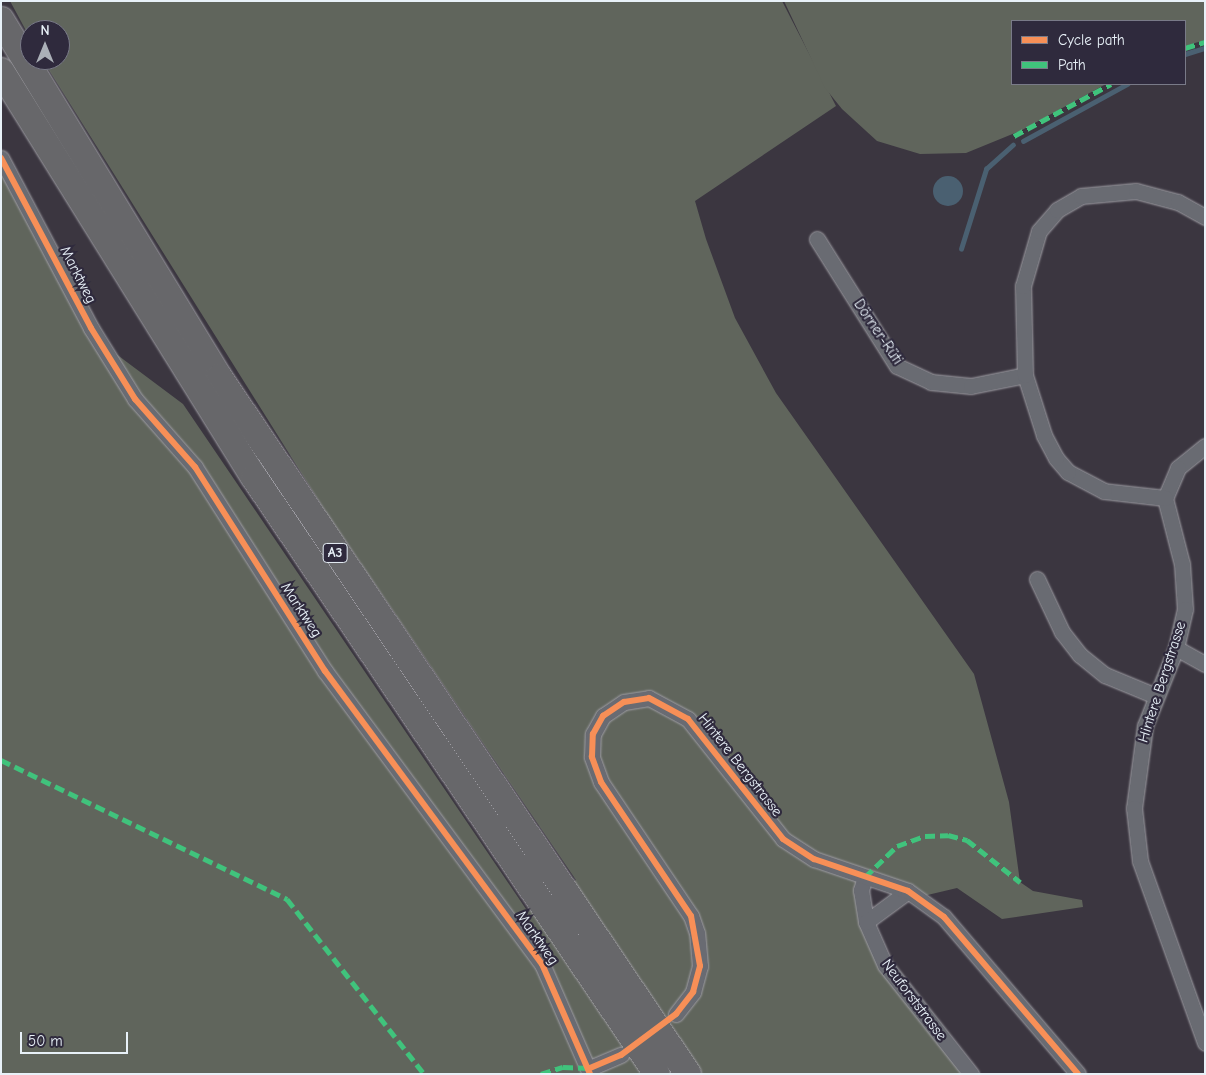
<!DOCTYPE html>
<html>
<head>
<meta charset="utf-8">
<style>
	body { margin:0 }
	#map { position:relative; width:1206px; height:1075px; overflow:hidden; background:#3b3640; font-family:"Comic Neue",sans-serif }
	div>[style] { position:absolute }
	.green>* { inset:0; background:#60655c }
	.water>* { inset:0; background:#4a6071 }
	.round { border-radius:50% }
	.stream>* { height:4.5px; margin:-2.25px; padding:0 2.25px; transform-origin:2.25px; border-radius:2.25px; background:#4a6071 }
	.roads { filter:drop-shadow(0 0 1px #9d9ca2) drop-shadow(0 0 1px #9d9ca2) }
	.minor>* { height:15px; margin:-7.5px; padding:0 7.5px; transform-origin:7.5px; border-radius:7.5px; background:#696b72 }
	.motorway>* { height:26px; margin:-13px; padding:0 13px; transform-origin:13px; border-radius:13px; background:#67676a }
	.quiet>* { height:5px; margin-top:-2.5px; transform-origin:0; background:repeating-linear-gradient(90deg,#40c37c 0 10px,transparent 0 15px) }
	.cycleway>* { height:6px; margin:-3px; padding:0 3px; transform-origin:3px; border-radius:3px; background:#f78f57 }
	span { translate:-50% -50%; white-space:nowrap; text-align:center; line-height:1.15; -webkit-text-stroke:4.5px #2f2a3d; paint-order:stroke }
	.shield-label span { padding:1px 4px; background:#2f2a3d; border:1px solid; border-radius:4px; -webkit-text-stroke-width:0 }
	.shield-label { font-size:14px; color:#e8f1f8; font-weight:700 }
	.street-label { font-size:15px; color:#e8f1f8 }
	.frame { position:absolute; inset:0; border:2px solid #e8f1f8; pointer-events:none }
	.legend { position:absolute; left:1011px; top:20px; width:175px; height:65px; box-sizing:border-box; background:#2f2a3d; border:1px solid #797a88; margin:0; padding:6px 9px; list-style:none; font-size:15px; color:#e8f1f8 }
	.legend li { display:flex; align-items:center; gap:10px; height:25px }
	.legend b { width:25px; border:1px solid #797a88 }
	.north { position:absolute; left:20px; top:20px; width:50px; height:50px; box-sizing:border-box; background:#2f2a3d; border:1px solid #797a88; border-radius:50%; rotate:0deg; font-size:14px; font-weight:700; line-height:20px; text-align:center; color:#e8f1f8 }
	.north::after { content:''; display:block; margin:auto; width:18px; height:22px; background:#abb0b8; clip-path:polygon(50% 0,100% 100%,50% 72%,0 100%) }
	.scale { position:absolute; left:20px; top:1032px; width:108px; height:22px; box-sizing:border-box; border:2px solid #e8f1f8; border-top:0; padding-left:6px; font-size:15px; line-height:18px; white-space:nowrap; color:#e8f1f8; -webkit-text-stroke:4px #2f2a3d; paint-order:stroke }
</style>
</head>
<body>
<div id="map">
	<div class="green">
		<i style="clip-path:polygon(10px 1px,782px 1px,836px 106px,695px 201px,706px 239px,735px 318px,776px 393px,974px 674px,1009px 802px,1020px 882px,1033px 891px,1082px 900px,1083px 907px,1002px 919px,957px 888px,919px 897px,865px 877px,873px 941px,971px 1074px,1px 1074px,1px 171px,84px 330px,183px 404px,528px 912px,576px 880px,325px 511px,47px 67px,43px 60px,60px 60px,60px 30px,30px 30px,30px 38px)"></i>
		<i style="clip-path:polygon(784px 1px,1205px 1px,1205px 40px,1185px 46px,1185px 21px,1012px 21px,1012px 84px,1106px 84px,1022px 130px,966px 153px,920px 154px,877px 141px,842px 109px,825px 88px)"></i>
	</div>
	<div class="water">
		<i class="round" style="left:933px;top:176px;width:30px;height:30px"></i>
	</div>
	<div class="stream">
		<i style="left:1185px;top:54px;width:21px;rotate:-17deg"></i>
		<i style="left:1023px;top:141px;width:119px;rotate:-28.7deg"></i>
		<i style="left:961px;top:249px;width:84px;rotate:-72.6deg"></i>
		<i style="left:986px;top:169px;width:36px;rotate:-42deg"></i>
	</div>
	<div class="roads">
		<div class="minor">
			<i style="left:1px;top:158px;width:192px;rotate:62.1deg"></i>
			<i style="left:91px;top:328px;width:84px;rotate:58.2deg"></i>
			<i style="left:135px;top:399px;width:91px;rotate:48.6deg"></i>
			<i style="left:195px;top:467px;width:242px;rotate:57.5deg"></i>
			<i style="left:325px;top:671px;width:365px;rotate:53.5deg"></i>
			<i style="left:542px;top:964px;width:120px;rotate:66.4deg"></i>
			<i style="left:817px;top:239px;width:150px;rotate:57.8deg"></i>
			<i style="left:897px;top:366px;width:38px;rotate:25deg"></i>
			<i style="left:931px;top:382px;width:40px;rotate:5.7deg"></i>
			<i style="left:971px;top:386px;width:55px;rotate:-11.5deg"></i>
			<i style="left:1205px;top:446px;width:35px;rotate:141deg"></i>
			<i style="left:1178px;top:468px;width:33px;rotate:113deg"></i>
			<i style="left:1165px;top:498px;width:68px;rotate:75.6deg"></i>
			<i style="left:1182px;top:564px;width:45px;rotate:86.2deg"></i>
			<i style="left:1185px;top:609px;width:40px;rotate:103deg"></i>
			<i style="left:1176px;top:648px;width:84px;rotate:111.7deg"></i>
			<i style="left:1145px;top:726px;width:83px;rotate:97.6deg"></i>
			<i style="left:1134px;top:808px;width:53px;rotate:83.5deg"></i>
			<i style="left:1140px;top:861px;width:193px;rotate:70.3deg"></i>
			<i style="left:1165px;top:498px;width:61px;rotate:-173.5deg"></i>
			<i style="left:1104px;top:491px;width:41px;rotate:-152.2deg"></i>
			<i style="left:1068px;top:472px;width:18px;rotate:-131deg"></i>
			<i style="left:1056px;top:458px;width:26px;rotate:-118deg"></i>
			<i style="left:1044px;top:435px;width:63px;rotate:-107.6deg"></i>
			<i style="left:1025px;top:375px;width:89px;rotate:-91.3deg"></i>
			<i style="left:1023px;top:286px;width:57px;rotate:-73.8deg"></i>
			<i style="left:1039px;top:231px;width:28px;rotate:-49deg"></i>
			<i style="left:1057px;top:210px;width:28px;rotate:-30deg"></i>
			<i style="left:1081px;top:196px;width:55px;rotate:-5.2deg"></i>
			<i style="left:1136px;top:191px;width:43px;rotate:14.7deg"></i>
			<i style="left:1178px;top:202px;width:31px;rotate:29deg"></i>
			<i style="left:1037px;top:579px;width:59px;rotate:64.7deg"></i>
			<i style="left:1062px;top:632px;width:29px;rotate:52deg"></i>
			<i style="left:1080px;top:655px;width:32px;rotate:39deg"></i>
			<i style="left:1105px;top:675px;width:55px;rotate:22.4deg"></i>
			<i style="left:1176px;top:648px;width:33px;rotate:29deg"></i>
			<i style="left:865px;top:877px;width:14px;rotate:107deg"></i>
			<i style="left:861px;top:890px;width:32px;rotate:81deg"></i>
			<i style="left:866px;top:922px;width:47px;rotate:66.2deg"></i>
			<i style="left:885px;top:965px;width:139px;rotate:51.7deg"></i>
			<i style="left:866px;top:922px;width:52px;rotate:-36.4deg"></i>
			<i style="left:676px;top:1014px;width:28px;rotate:-52deg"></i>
			<i style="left:693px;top:992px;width:27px;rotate:-75deg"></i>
			<i style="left:700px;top:966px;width:33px;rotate:-95deg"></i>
			<i style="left:697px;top:933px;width:18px;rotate:-109deg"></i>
			<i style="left:691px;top:916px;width:161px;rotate:-123.9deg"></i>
			<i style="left:601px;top:782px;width:27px;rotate:-110deg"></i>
			<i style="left:592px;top:757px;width:23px;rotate:-88deg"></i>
			<i style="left:593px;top:734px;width:21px;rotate:-61deg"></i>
			<i style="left:603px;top:716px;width:25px;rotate:-34deg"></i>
			<i style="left:624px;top:702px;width:25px;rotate:-9deg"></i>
			<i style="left:649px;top:698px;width:44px;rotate:28.3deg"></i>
			<i style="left:688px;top:719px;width:153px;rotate:51.6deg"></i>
			<i style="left:783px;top:839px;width:37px;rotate:33deg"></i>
			<i style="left:814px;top:859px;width:99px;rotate:18.8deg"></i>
			<i style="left:908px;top:891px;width:44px;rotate:35.8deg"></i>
			<i style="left:944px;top:917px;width:206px;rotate:49.5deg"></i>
			<i style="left:590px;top:1068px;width:34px;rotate:-23deg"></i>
		</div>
		<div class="motorway">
			<i style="left:1px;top:20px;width:418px;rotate:58.6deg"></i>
			<i style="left:219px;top:377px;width:840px;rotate:56.06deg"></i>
			<i style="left:1px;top:71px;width:478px;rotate:58.1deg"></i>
			<i style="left:254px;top:477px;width:720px;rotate:55.98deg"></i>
		</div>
	</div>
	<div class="quiet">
		<i style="left:1185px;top:48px;width:21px;rotate:-17deg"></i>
		<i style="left:1014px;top:136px;width:110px;rotate:-28.2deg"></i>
		<i style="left:1px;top:760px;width:318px;rotate:25.9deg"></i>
		<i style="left:287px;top:899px;width:222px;rotate:51.9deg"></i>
		<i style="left:865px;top:877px;width:45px;rotate:-44.1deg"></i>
		<i style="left:897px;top:846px;width:30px;rotate:-20deg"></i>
		<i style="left:925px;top:836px;width:23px;rotate:-2deg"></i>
		<i style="left:948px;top:835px;width:20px;rotate:15deg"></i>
		<i style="left:967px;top:840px;width:68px;rotate:38.4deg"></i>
		<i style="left:541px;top:1074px;width:23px;rotate:-18deg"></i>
		<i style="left:563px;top:1067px;width:27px;rotate:2deg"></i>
	</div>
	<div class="cycleway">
		<i style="left:1px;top:158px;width:192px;rotate:62.1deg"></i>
		<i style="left:91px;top:328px;width:84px;rotate:58.2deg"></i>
		<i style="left:135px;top:399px;width:91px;rotate:48.6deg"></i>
		<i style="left:195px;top:467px;width:242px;rotate:57.5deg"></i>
		<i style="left:325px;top:671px;width:365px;rotate:53.5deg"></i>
		<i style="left:542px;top:964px;width:120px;rotate:66.4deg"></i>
		<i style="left:590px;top:1068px;width:34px;rotate:-23deg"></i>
		<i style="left:621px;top:1055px;width:69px;rotate:-36.7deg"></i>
		<i style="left:676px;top:1014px;width:28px;rotate:-52deg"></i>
		<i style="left:693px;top:992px;width:27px;rotate:-75deg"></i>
		<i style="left:700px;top:966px;width:51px;rotate:-100.2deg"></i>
		<i style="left:691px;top:916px;width:161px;rotate:-123.9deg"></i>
		<i style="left:601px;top:782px;width:27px;rotate:-110deg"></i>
		<i style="left:592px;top:757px;width:23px;rotate:-88deg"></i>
		<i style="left:593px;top:734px;width:21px;rotate:-61deg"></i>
		<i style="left:603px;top:716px;width:25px;rotate:-34deg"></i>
		<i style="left:624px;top:702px;width:25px;rotate:-9deg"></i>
		<i style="left:649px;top:698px;width:44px;rotate:28.3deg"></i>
		<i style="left:688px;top:719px;width:153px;rotate:51.6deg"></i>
		<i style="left:783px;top:839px;width:37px;rotate:33deg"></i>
		<i style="left:814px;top:859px;width:99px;rotate:18.8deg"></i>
		<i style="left:908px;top:891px;width:44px;rotate:35.8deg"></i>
		<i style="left:944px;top:917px;width:206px;rotate:49.5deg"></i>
	</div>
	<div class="shield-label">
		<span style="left:335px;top:553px">A3</span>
	</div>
	<div class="street-label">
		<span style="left:78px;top:275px;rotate:63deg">Marktweg</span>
		<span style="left:878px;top:332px;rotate:56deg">Dörner-Rüti</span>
		<span style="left:301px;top:610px;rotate:57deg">Marktweg</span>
		<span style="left:1162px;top:682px;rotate:-72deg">Hintere Bergstrasse</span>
		<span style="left:740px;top:765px;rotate:52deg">Hintere Bergstrasse</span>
		<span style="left:537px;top:938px;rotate:55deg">Marktweg</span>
		<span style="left:914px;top:1000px;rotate:53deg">Neuforststrasse</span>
	</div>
	<div class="frame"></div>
	<ul class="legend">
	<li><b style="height:6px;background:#f78f57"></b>Cycle path</li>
	<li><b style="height:6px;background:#40c37c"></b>Path</li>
	</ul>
	<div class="north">N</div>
	<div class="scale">50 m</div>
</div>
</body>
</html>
